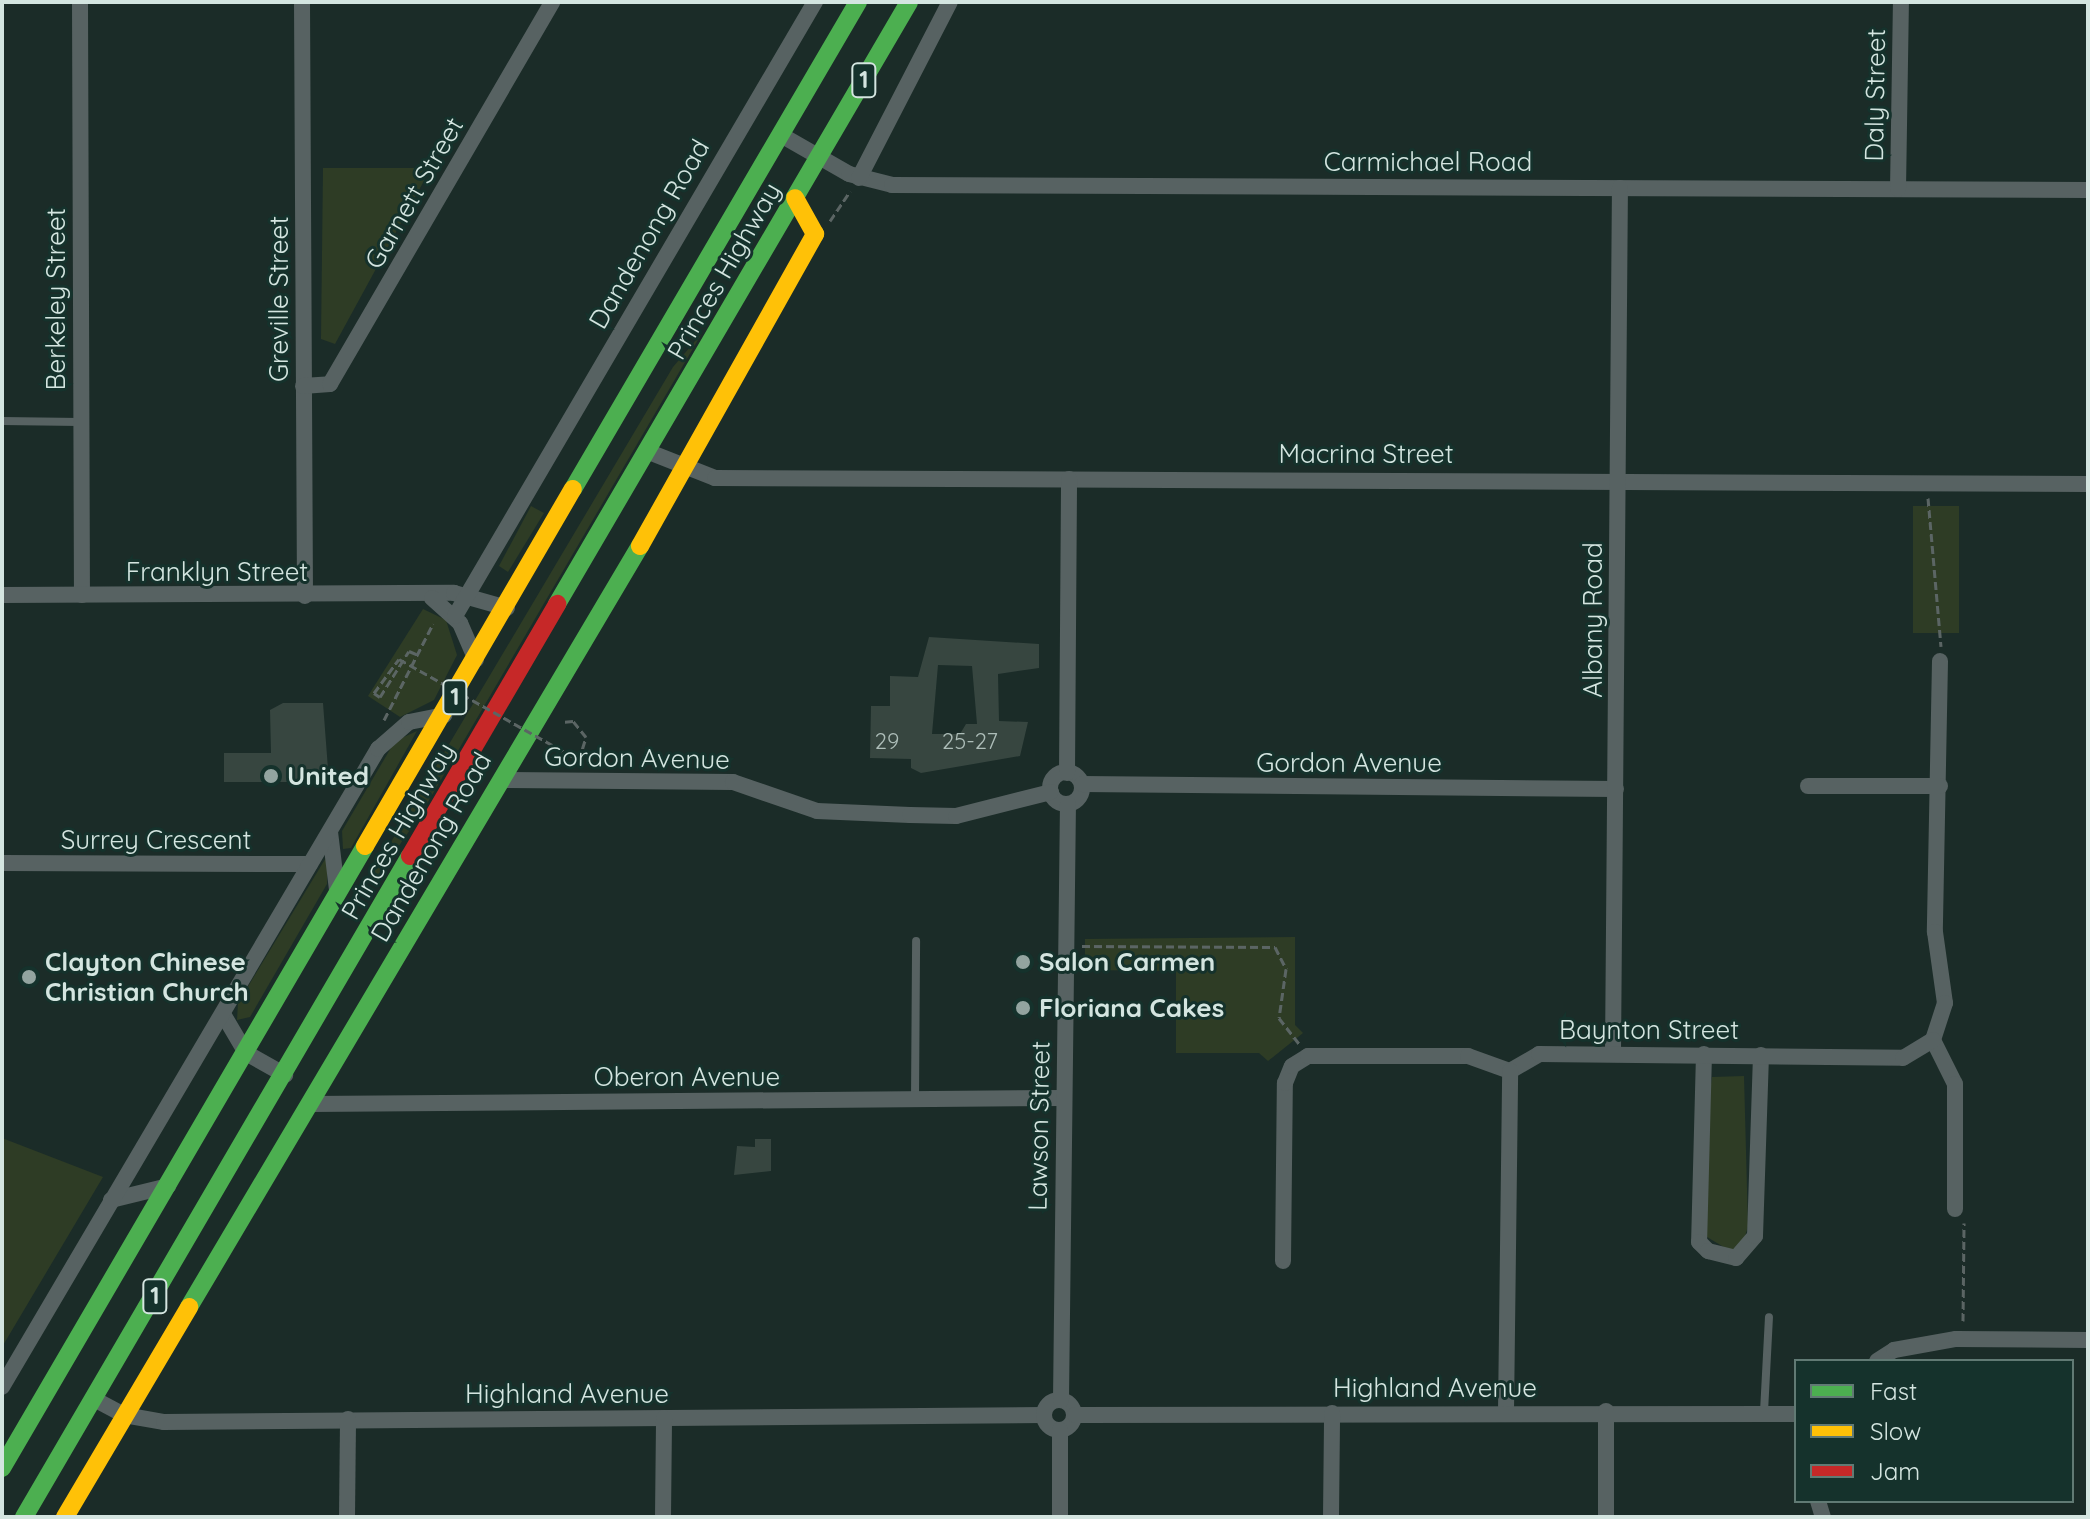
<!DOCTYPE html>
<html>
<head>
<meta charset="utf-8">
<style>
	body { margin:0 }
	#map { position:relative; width:2090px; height:1519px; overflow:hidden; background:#1b2c28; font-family:Quicksand,sans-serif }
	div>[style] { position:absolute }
	.green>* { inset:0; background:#2e3c25; transform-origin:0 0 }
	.building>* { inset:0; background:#374640 }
	.path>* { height:3px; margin-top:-1.5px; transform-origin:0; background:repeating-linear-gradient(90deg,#5b6564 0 8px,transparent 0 12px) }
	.lane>* { height:8px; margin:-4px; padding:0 4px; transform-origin:4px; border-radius:4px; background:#576262 }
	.street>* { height:16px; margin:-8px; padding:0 8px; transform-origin:8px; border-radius:8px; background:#576262 }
	.street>.ring { margin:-8px; padding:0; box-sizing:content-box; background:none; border:16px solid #576262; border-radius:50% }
	.fast>* { height:18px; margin:-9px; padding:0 9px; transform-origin:9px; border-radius:9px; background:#4caf50 }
	.slow>* { height:18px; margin:-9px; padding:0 9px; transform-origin:9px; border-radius:9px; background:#ffc107 }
	.jam>* { height:18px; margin:-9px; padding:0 9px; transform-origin:9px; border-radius:9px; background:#c62828 }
	.path-bridge>* { height:3px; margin-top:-1.5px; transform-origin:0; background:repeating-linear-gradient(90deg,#5b6564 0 8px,transparent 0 12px) }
	.dots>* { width:22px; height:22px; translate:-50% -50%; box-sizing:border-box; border:4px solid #15322c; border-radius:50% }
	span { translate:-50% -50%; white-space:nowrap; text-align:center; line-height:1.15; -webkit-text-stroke:6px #15322c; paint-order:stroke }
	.number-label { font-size:22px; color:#adbdb8 }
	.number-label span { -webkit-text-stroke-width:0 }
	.shield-label span { padding:2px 6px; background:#15322c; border:2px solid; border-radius:6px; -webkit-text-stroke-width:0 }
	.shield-label { font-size:24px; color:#d4e5e0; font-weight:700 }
	.street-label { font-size:26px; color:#d4e5e0 }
	.poi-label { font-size:26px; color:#d4e5e0; font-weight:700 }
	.left { translate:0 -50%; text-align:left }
	.frame { position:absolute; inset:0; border:4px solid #d4e5e0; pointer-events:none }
	.legend { position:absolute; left:1794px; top:1359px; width:280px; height:144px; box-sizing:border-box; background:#15322c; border:2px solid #617a74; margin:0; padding:10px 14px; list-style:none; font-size:24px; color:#d4e5e0 }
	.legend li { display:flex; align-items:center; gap:16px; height:40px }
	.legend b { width:40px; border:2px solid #617a74 }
</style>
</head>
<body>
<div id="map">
	<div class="green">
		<i style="clip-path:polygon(323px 168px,431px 168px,335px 344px,321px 339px)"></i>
		<i style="clip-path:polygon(702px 333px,421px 814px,374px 882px,369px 879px,673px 367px)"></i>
		<i style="clip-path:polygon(531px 506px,544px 513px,508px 572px,499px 566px)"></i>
		<i style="left:1913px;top:506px;width:46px;height:127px"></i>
		<i style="clip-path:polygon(423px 609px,446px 620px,457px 655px,434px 700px,400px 717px,368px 696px)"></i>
		<i style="clip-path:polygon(417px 731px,351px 848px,343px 849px,342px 831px,395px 741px)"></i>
		<i style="clip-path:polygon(327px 856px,327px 884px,250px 1017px,237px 1020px,238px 1003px)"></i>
		<i style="clip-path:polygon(1295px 937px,1295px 1025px,1303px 1033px,1268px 1061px,1259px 1053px,1176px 1053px,1176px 971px,1085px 970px,1085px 939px)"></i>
		<i style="clip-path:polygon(1744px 1076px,1748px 1226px,1743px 1244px,1732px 1252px,1707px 1237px,1706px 1120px,1712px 1077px)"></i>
		<i style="clip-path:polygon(2px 1138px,103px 1177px,2px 1347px)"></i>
	</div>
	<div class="building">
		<i style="clip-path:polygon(evenodd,929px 637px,1039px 644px,1039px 668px,998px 674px,999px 721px,1028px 722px,1020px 756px,921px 773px,911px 768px,911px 759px,870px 758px,871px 706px,890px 706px,890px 676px,918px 677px,929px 637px,938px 665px,972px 666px,977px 724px,966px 724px,960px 734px,932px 734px,938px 665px)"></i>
		<i style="clip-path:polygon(283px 703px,323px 703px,329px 782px,224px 782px,224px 753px,271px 753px,270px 710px)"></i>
		<i style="clip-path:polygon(755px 1139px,771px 1139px,771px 1171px,734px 1175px,737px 1146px,755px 1147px)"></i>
	</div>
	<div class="path">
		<i style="left:830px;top:221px;width:36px;rotate:-56deg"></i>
		<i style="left:1928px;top:498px;width:149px;rotate:85deg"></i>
		<i style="left:374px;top:693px;width:7px;rotate:34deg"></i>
		<i style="left:380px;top:697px;width:54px;rotate:-57.8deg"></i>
		<i style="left:409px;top:651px;width:8px;rotate:23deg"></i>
		<i style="left:384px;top:720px;width:108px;rotate:-63deg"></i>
		<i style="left:1082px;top:946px;width:193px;rotate:0.3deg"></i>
		<i style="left:1275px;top:947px;width:25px;rotate:63deg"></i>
		<i style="left:1286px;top:969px;width:49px;rotate:98.1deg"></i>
		<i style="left:1279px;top:1018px;width:33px;rotate:52deg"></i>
		<i style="left:1963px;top:1321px;width:98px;rotate:-89.4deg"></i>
	</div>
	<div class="lane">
		<i style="left:2px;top:421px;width:78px;rotate:0.7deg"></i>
		<i style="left:915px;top:1099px;width:158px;rotate:-89.6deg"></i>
		<i style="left:1764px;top:1412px;width:95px;rotate:-87deg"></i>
	</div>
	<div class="street">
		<i style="left:80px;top:2px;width:593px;rotate:89.81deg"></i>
		<i style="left:302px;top:2px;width:594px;rotate:89.71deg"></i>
		<i style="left:781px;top:135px;width:78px;rotate:29.8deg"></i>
		<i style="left:849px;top:174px;width:44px;rotate:14.3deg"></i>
		<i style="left:892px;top:185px;width:1196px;rotate:0.24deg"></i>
		<i style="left:859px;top:178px;width:198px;rotate:-62.7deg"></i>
		<i style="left:1898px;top:189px;width:187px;rotate:-89.1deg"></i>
		<i style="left:303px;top:386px;width:27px;rotate:-4deg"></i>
		<i style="left:330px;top:384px;width:442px;rotate:-59.8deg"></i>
		<i style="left:649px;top:452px;width:71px;rotate:21.5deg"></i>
		<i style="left:715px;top:478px;width:1373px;rotate:0.25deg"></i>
		<i style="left:2px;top:595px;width:452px;rotate:-0.3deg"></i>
		<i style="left:454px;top:593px;width:55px;rotate:15.8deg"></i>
		<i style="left:432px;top:598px;width:38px;rotate:42deg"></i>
		<i style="left:460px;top:623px;width:40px;rotate:66.6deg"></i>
		<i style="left:455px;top:616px;width:712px;rotate:-59.62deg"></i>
		<i style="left:1940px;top:661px;width:271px;rotate:91.1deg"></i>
		<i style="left:1935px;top:932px;width:72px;rotate:82deg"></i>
		<i style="left:1945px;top:1003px;width:39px;rotate:108deg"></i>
		<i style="left:1933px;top:1040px;width:49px;rotate:63.4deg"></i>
		<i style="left:1955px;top:1084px;width:125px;rotate:90deg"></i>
		<i class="ring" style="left:1050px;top:772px;width:16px;height:16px"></i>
		<i style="left:1067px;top:773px;width:294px;rotate:-89.6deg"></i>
		<i style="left:501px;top:780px;width:232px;rotate:0.5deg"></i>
		<i style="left:733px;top:782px;width:89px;rotate:19deg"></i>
		<i style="left:817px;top:811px;width:93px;rotate:2.5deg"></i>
		<i style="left:910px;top:815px;width:46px;rotate:1.2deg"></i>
		<i style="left:956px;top:816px;width:98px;rotate:-14.2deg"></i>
		<i style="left:1082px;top:784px;width:534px;rotate:0.54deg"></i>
		<i style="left:1808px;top:786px;width:132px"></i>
		<i style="left:330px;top:832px;width:58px;rotate:83.1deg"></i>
		<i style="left:2px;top:863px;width:308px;rotate:0.2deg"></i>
		<i style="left:223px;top:1014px;width:45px;rotate:59.5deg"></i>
		<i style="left:246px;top:1053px;width:45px;rotate:29.4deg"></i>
		<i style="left:1613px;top:1053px;width:865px;rotate:-89.54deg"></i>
		<i style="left:1704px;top:1054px;width:188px;rotate:91.5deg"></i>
		<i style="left:1699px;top:1242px;width:13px;rotate:45deg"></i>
		<i style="left:1708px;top:1251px;width:29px;rotate:14deg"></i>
		<i style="left:1736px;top:1258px;width:29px;rotate:-49deg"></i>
		<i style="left:1755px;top:1236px;width:181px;rotate:-88.1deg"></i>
		<i style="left:311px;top:1104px;width:752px;rotate:-0.46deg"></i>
		<i style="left:111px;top:1200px;width:59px;rotate:-13.8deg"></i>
		<i style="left:1283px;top:1261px;width:178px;rotate:-89.4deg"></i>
		<i style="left:1285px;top:1083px;width:18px;rotate:-68deg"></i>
		<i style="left:1292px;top:1066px;width:19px;rotate:-32deg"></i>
		<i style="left:1308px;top:1056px;width:160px"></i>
		<i style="left:1468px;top:1056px;width:45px;rotate:19.7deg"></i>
		<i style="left:1510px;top:1071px;width:34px;rotate:-30deg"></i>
		<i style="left:1539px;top:1054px;width:364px;rotate:0.6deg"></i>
		<i style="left:1903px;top:1058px;width:35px;rotate:-31deg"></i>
		<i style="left:1877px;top:1361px;width:20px;rotate:-33deg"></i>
		<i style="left:1894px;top:1350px;width:63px;rotate:-10.1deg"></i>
		<i style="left:1956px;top:1339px;width:132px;rotate:0.4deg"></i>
		<i style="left:2px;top:1387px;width:741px;rotate:-59.49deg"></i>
		<i style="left:378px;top:749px;width:41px;rotate:-41.1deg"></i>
		<i style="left:409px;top:722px;width:36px;rotate:-11deg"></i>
		<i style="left:94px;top:1399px;width:34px;rotate:28deg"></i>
		<i style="left:124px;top:1415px;width:41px;rotate:9.9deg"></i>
		<i style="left:164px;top:1422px;width:880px;rotate:-0.46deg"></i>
		<i class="ring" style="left:1044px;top:1400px;width:14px;height:14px"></i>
		<i style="left:1061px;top:1400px;width:596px;rotate:-89.33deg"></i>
		<i style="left:1506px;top:1412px;width:341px;rotate:-89.3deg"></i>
		<i style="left:1075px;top:1415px;width:721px;rotate:-0.08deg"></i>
		<i style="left:1818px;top:1501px;width:17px;rotate:73deg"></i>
		<i style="left:347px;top:1517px;width:98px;rotate:-89.4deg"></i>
		<i style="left:663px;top:1517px;width:99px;rotate:-89.4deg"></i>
		<i style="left:1060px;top:1517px;width:87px;rotate:-90deg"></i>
		<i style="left:1331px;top:1517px;width:104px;rotate:-89.4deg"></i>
		<i style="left:1606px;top:1517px;width:106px;rotate:-90deg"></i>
	</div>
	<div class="fast">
		<i style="left:573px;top:489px;width:564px;rotate:-59.66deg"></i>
		<i style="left:557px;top:604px;width:697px;rotate:-59.68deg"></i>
		<i style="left:189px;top:1307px;width:885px;rotate:-59.35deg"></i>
		<i style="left:2px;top:1468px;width:720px;rotate:-59.73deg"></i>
		<i style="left:24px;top:1517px;width:765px;rotate:-59.72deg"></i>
	</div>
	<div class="slow">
		<i style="left:640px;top:546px;width:358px;rotate:-60.7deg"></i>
		<i style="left:815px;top:234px;width:41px;rotate:-119.1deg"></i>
		<i style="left:365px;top:846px;width:413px;rotate:-59.8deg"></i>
		<i style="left:65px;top:1517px;width:244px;rotate:-59.4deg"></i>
	</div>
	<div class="jam">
		<i style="left:410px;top:856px;width:292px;rotate:-59.7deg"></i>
	</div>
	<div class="path-bridge">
		<i style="left:374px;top:693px;width:42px;rotate:-53.7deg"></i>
		<i style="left:399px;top:659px;width:206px;rotate:29.3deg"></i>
		<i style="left:579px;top:760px;width:24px;rotate:-73deg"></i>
		<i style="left:586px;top:737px;width:21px;rotate:-129deg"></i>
		<i style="left:573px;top:721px;width:11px;rotate:175deg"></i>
	</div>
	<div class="dots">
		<i style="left:271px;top:776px;background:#93a4a0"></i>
		<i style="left:1023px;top:962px;background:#93a4a0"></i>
		<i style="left:29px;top:977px;background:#93a4a0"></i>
		<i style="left:1023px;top:1008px;background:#93a4a0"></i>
	</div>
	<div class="number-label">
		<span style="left:887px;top:742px">29</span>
		<span style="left:970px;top:742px">25-27</span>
	</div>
	<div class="shield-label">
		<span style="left:864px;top:80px">1</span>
		<span style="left:455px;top:697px">1</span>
		<span style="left:155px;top:1296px">1</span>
	</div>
	<div class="street-label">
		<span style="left:1875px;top:95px;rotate:-89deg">Daly Street</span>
		<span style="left:1428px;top:162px">Carmichael Road</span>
		<span style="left:414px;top:193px;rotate:-60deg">Garnett Street</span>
		<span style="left:649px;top:234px;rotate:-60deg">Dandenong Road</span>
		<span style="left:724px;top:271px;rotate:-60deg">Princes Highway</span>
		<span style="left:56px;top:299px;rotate:-90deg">Berkeley Street</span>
		<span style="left:279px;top:299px;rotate:-90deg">Greville Street</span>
		<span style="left:1366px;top:454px">Macrina Street</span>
		<span style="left:217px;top:572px">Franklyn Street</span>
		<span style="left:1593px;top:620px;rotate:-90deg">Albany Road</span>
		<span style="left:637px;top:758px;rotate:1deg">Gordon Avenue</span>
		<span style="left:1349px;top:763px">Gordon Avenue</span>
		<span style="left:398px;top:831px;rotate:-60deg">Princes Highway</span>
		<span style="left:156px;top:840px">Surrey Crescent</span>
		<span style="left:431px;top:847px;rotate:-60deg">Dandenong Road</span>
		<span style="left:1649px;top:1030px">Baynton Street</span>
		<span style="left:687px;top:1077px">Oberon Avenue</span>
		<span style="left:1039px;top:1126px;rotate:-89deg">Lawson Street</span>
		<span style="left:1435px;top:1388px">Highland Avenue</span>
		<span style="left:567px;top:1394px">Highland Avenue</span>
	</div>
	<div class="poi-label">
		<span class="left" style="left:287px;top:776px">United</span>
		<span class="left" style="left:45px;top:977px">Clayton Chinese<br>Christian Church</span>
		<span class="left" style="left:1039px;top:962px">Salon Carmen</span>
		<span class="left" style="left:1039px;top:1008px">Floriana Cakes</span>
	</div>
	<div class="frame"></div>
	<ul class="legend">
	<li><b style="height:10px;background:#4caf50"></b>Fast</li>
	<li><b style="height:10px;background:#ffc107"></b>Slow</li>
	<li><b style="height:10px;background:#c62828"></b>Jam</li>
	</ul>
</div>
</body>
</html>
